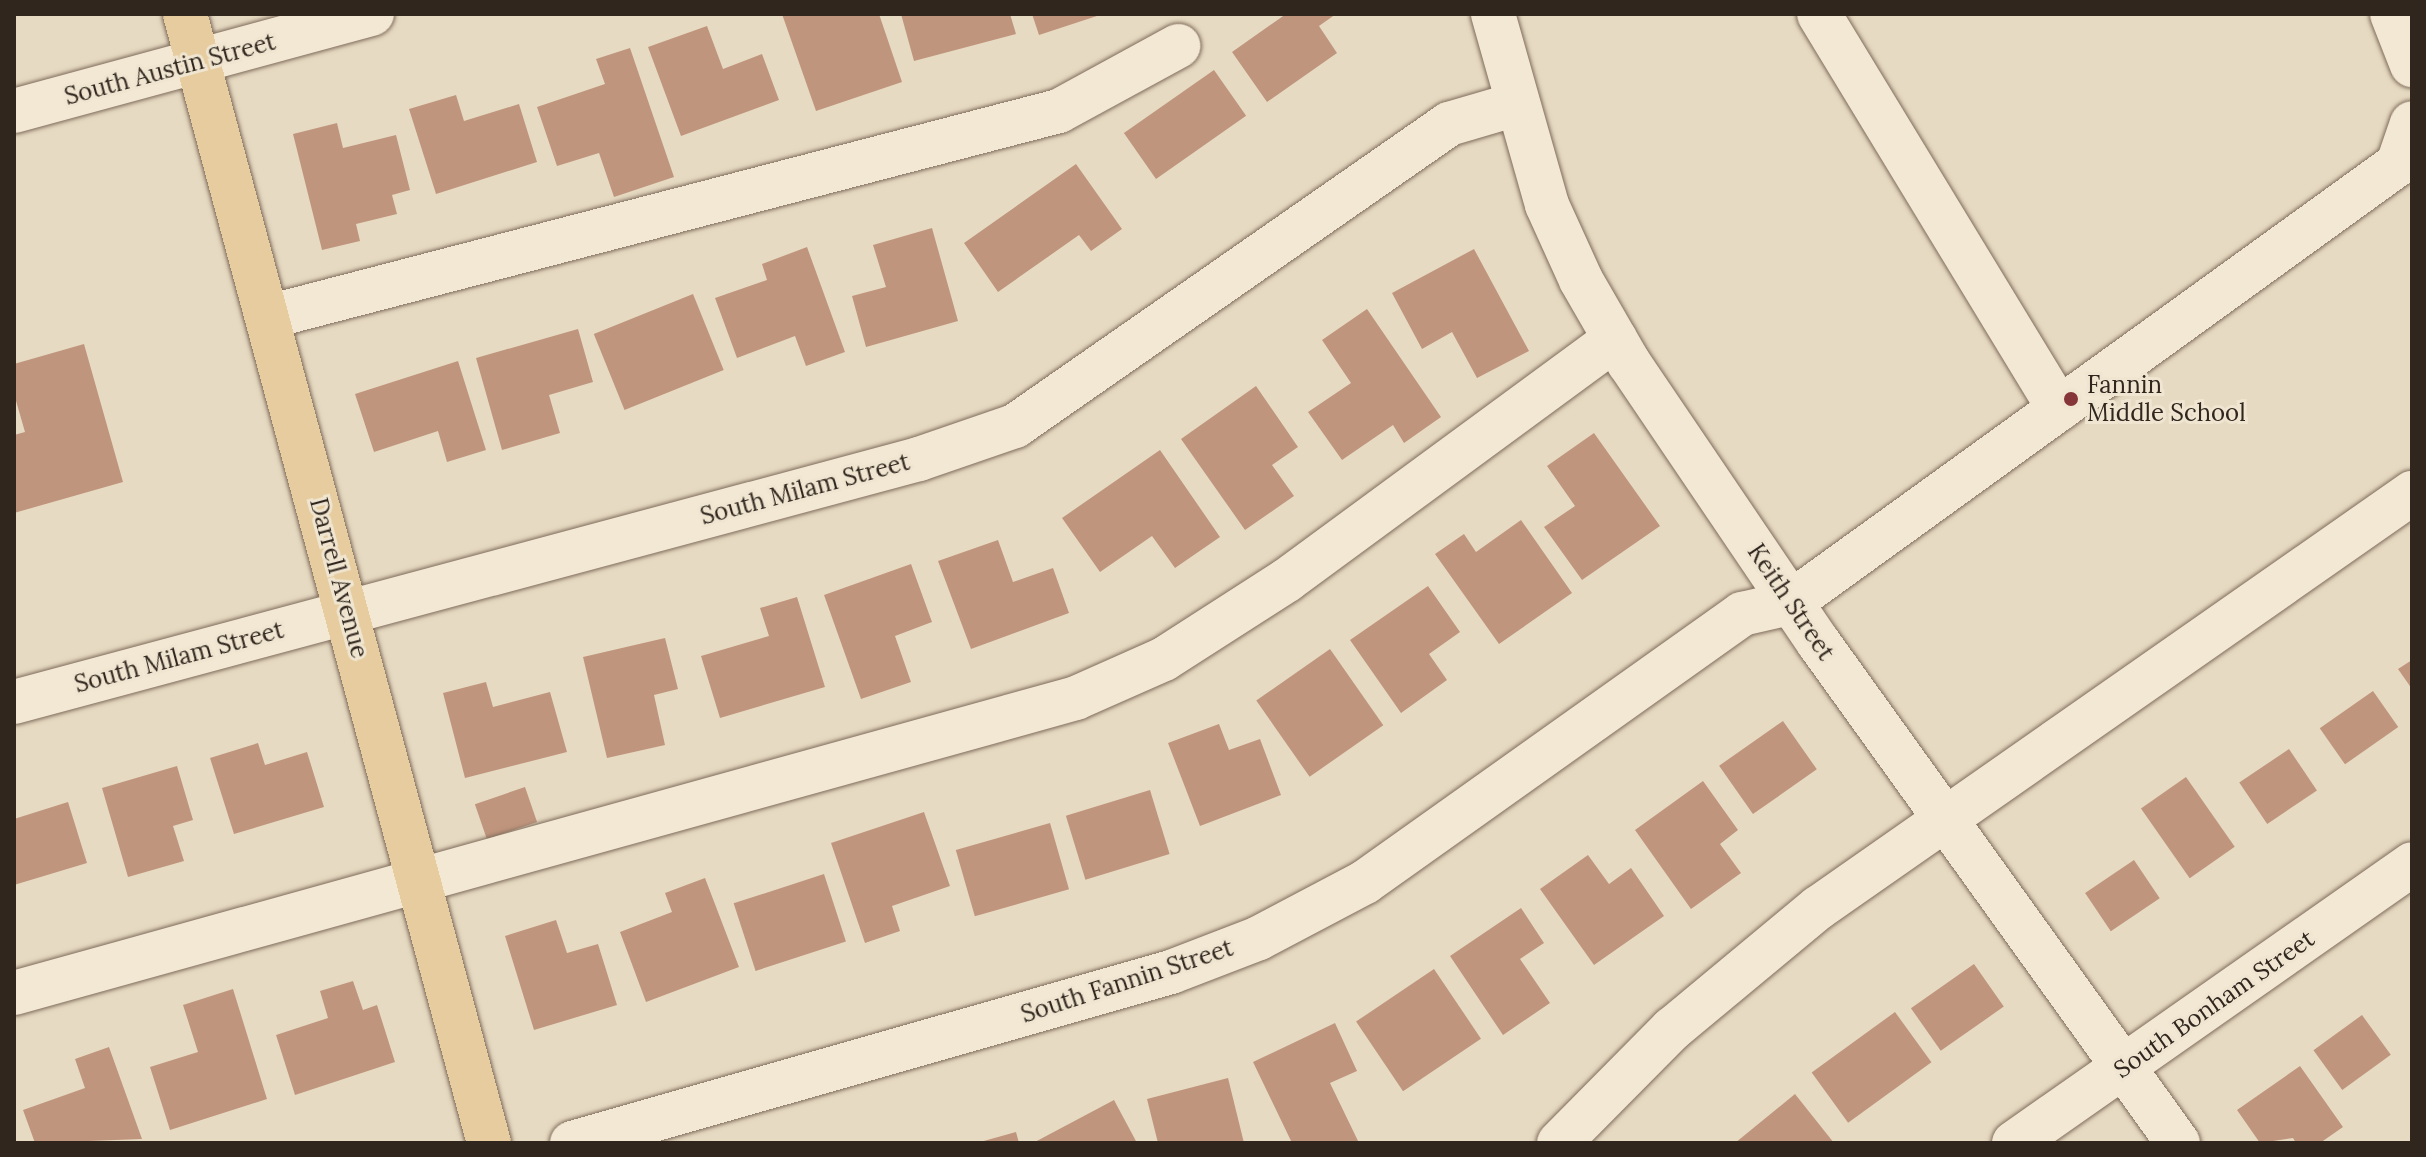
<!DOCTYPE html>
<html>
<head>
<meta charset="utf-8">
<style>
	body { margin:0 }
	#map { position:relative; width:2426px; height:1157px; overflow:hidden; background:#e7dac2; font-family:Lora,serif }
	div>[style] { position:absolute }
	.building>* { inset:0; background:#c0957d; transform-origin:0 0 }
	.roads { filter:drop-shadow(0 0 2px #7e6c5b) drop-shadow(0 0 2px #7e6c5b) }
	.minor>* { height:44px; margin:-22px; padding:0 22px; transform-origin:22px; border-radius:22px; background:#f3e8d4 }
	.major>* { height:44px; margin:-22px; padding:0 22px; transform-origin:22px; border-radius:22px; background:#e6cc9e }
	.dots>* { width:22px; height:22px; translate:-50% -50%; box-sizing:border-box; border:4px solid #efe5d0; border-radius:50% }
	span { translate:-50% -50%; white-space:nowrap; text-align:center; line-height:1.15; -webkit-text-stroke:6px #efe5d0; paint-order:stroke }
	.street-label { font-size:24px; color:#30261e }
	.poi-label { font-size:24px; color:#30261e }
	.left { translate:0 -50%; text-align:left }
	.frame { position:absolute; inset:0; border:16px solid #30261e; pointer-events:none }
</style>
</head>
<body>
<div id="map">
	<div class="building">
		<i style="clip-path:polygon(782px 14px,879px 14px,902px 82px,816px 111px)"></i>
		<i style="clip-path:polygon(901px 14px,1010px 14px,1016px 34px,914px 61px)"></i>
		<i style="clip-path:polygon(1032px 14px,1100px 14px,1100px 15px,1039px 35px)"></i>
		<i style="clip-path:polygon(1286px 14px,1336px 14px,1319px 26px,1337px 53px,1267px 102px,1232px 52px)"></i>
		<i style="clip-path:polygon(707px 26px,723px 69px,762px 54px,779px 100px,681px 136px,648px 47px)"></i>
		<i style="clip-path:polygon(630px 48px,674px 177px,614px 197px,599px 153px,557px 166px,537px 107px,605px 84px,596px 59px)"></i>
		<i style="left:1214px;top:70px;width:56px;height:110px;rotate:55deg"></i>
		<i style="clip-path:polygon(456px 95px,464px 121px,519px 104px,537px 162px,436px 194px,409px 109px)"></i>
		<i style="clip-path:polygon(337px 123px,343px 148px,396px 135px,410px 190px,392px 195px,397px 214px,356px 224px,360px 241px,322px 250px,293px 134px)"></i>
		<i style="clip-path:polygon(1076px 164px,1122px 229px,1091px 251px,1079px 235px,998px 292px,964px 243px)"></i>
		<i style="clip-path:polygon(932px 228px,958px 321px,866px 347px,852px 296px,886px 287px,873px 245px)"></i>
		<i style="clip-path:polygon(807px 247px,845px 352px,806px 366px,795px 336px,737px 358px,715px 298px,767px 280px,762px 264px)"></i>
		<i style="clip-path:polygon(1474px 249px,1529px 351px,1477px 378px,1452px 332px,1422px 349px,1392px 293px)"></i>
		<i style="left:693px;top:294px;width:82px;height:107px;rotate:68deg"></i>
		<i style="clip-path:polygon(1367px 309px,1441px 417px,1404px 443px,1393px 425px,1342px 460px,1308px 412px,1351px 383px,1322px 340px)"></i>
		<i style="clip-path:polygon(578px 329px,593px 382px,549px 395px,560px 433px,502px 450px,476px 358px)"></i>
		<i style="clip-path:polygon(84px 344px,123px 482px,14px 513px,14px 435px,25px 432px,14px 394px,14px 364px)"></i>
		<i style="clip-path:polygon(458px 361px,486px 450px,447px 462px,438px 431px,374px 452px,355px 394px)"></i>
		<i style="clip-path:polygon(1256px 386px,1298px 447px,1272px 465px,1294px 496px,1245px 530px,1181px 439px)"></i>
		<i style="clip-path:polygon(1594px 433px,1660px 526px,1582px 580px,1544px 527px,1575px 506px,1547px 466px)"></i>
		<i style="clip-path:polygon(1160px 450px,1220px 537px,1175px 568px,1152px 536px,1100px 572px,1062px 518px)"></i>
		<i style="clip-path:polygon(1521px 520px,1572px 593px,1499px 644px,1435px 554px,1464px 534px,1476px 552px)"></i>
		<i style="clip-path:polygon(998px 540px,1013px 582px,1053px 568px,1069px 613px,971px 649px,938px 561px)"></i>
		<i style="clip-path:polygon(911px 564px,932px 622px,895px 636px,911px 682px,861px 699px,824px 595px)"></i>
		<i style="clip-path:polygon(1428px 586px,1460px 632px,1429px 654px,1447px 680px,1401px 713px,1350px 640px)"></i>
		<i style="clip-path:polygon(797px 597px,825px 687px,720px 718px,701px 656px,769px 636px,760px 608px)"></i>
		<i style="clip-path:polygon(665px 638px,678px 689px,654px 695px,665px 745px,607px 758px,583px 657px)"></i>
		<i style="left:1330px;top:649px;width:93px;height:90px;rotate:55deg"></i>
		<i style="clip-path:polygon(2412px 660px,2412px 689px,2398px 669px)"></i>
		<i style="clip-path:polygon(486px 682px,493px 707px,550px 692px,567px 752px,465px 778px,443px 693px)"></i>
		<i style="left:2373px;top:691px;width:44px;height:65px;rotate:55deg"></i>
		<i style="left:1783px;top:721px;width:59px;height:78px;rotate:55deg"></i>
		<i style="clip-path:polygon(1219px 724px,1229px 750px,1260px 739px,1281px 795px,1200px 826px,1168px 743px)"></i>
		<i style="clip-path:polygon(258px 743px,265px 765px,307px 752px,324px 807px,234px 834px,210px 758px)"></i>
		<i style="left:2289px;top:749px;width:50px;height:60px;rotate:56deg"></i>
		<i style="clip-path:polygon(177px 766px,193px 820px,173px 826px,184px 861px,128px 877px,102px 788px)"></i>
		<i style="left:2186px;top:777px;width:85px;height:55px;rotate:55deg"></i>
		<i style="clip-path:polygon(1703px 781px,1738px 830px,1720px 844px,1741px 873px,1691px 909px,1635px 830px)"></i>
		<i style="left:525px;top:787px;width:37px;height:53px;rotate:71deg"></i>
		<i style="left:1150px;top:790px;width:67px;height:88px;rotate:73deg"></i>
		<i style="clip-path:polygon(68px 802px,87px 863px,14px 885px,14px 819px)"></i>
		<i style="clip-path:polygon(924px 812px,950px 886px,892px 906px,900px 931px,865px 943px,831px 843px)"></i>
		<i style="left:1050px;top:823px;width:69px;height:98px;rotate:74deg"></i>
		<i style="clip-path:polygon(1588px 855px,1609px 884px,1631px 868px,1664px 916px,1594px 965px,1540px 889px)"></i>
		<i style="left:2134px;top:860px;width:46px;height:59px;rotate:56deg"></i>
		<i style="left:824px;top:874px;width:71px;height:95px;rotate:72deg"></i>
		<i style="clip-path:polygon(705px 878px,739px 967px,646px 1002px,620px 932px,672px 912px,665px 893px)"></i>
		<i style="clip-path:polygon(1521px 908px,1544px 943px,1520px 959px,1550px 1003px,1503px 1035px,1450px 956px)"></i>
		<i style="clip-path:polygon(556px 920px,567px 953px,598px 944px,617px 1005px,534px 1030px,505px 936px)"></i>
		<i style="left:1974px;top:964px;width:52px;height:77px;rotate:55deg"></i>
		<i style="left:1434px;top:969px;width:84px;height:94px;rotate:56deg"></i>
		<i style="clip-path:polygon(353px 981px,363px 1010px,377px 1005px,395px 1062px,295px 1095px,276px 1035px,328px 1018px,320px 991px)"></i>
		<i style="clip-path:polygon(233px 989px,267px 1099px,170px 1130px,150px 1067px,198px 1052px,183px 1005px)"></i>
		<i style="left:1895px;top:1012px;width:62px;height:103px;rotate:54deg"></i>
		<i style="left:2362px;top:1015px;width:49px;height:60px;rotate:54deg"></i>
		<i style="clip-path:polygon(1335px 1023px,1357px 1071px,1330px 1083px,1359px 1143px,1292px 1143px,1253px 1062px)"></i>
		<i style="clip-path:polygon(109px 1047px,142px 1139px,35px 1143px,23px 1110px,85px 1088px,75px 1059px)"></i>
		<i style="clip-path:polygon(2300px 1066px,2343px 1127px,2320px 1143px,2296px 1143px,2293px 1138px,2260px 1143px,2237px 1110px)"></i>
		<i style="clip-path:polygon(1228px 1078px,1244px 1143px,1158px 1143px,1147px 1099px)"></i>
		<i style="clip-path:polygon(1795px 1094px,1834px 1143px,1735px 1143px)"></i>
		<i style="clip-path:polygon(1114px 1100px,1137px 1143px,1033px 1143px)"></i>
		<i style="clip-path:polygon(1016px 1132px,1019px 1143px,980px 1143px,980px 1142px)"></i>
	</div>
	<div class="roads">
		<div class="minor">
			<i style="left:1493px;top:14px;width:198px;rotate:74.2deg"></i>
			<i style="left:1547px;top:205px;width:82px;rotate:65.6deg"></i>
			<i style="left:1581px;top:280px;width:96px;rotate:60deg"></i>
			<i style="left:1629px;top:363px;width:337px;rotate:55.9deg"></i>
			<i style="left:1818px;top:642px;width:617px;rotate:54.3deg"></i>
			<i style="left:1819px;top:14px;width:462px;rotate:58.7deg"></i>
			<i style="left:2392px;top:14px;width:55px;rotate:68.6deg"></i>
			<i style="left:14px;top:111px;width:371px;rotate:-15.2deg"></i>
			<i style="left:268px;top:317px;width:817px;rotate:-14.6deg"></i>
			<i style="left:1059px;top:111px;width:136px;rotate:-28.6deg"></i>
			<i style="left:14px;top:702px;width:937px;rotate:-15.03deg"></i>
			<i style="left:919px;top:459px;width:102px;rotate:-19deg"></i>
			<i style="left:1015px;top:426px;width:529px;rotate:-34.83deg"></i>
			<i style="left:1449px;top:124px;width:71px;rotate:-16.4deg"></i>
			<i style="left:14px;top:993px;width:1102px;rotate:-15.52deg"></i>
			<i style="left:1076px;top:698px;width:96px;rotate:-23.9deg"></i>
			<i style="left:1164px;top:659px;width:146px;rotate:-32.7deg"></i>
			<i style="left:1287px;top:580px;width:407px;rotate:-36.3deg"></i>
			<i style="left:572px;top:1143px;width:623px;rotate:-15.93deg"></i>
			<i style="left:1171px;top:972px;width:94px;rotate:-21.1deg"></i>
			<i style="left:1259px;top:938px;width:120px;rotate:-27.8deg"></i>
			<i style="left:1365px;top:882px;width:463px;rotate:-35.4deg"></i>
			<i style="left:1742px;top:614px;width:49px;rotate:-12.9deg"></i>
			<i style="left:1790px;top:603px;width:750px;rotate:-35.83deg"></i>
			<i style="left:2398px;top:164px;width:43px;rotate:-71.1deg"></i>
			<i style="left:1559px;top:1143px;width:161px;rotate:-45.3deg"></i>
			<i style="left:1672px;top:1029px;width:190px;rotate:-39.7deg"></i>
			<i style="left:1818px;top:908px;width:725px;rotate:-34.94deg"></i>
			<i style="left:2014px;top:1143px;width:486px;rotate:-35deg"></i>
		</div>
		<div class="major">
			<i style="left:185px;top:14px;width:1169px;rotate:74.93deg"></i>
		</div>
	</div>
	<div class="dots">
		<i style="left:2071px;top:399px;background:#853438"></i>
	</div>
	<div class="street-label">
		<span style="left:170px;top:69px;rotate:-15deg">South Austin Street</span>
		<span style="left:805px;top:489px;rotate:-15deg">South Milam Street</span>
		<span style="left:339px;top:578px;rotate:75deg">Darrell Avenue</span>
		<span style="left:1791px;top:602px;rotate:56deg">Keith Street</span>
		<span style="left:179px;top:657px;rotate:-15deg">South Milam Street</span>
		<span style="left:1127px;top:981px;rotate:-18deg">South Fannin Street</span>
		<span style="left:2214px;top:1004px;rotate:-35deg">South Bonham Street</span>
	</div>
	<div class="poi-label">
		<span class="left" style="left:2087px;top:399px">Fannin<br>Middle School</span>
	</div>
	<div class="frame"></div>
</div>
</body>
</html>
